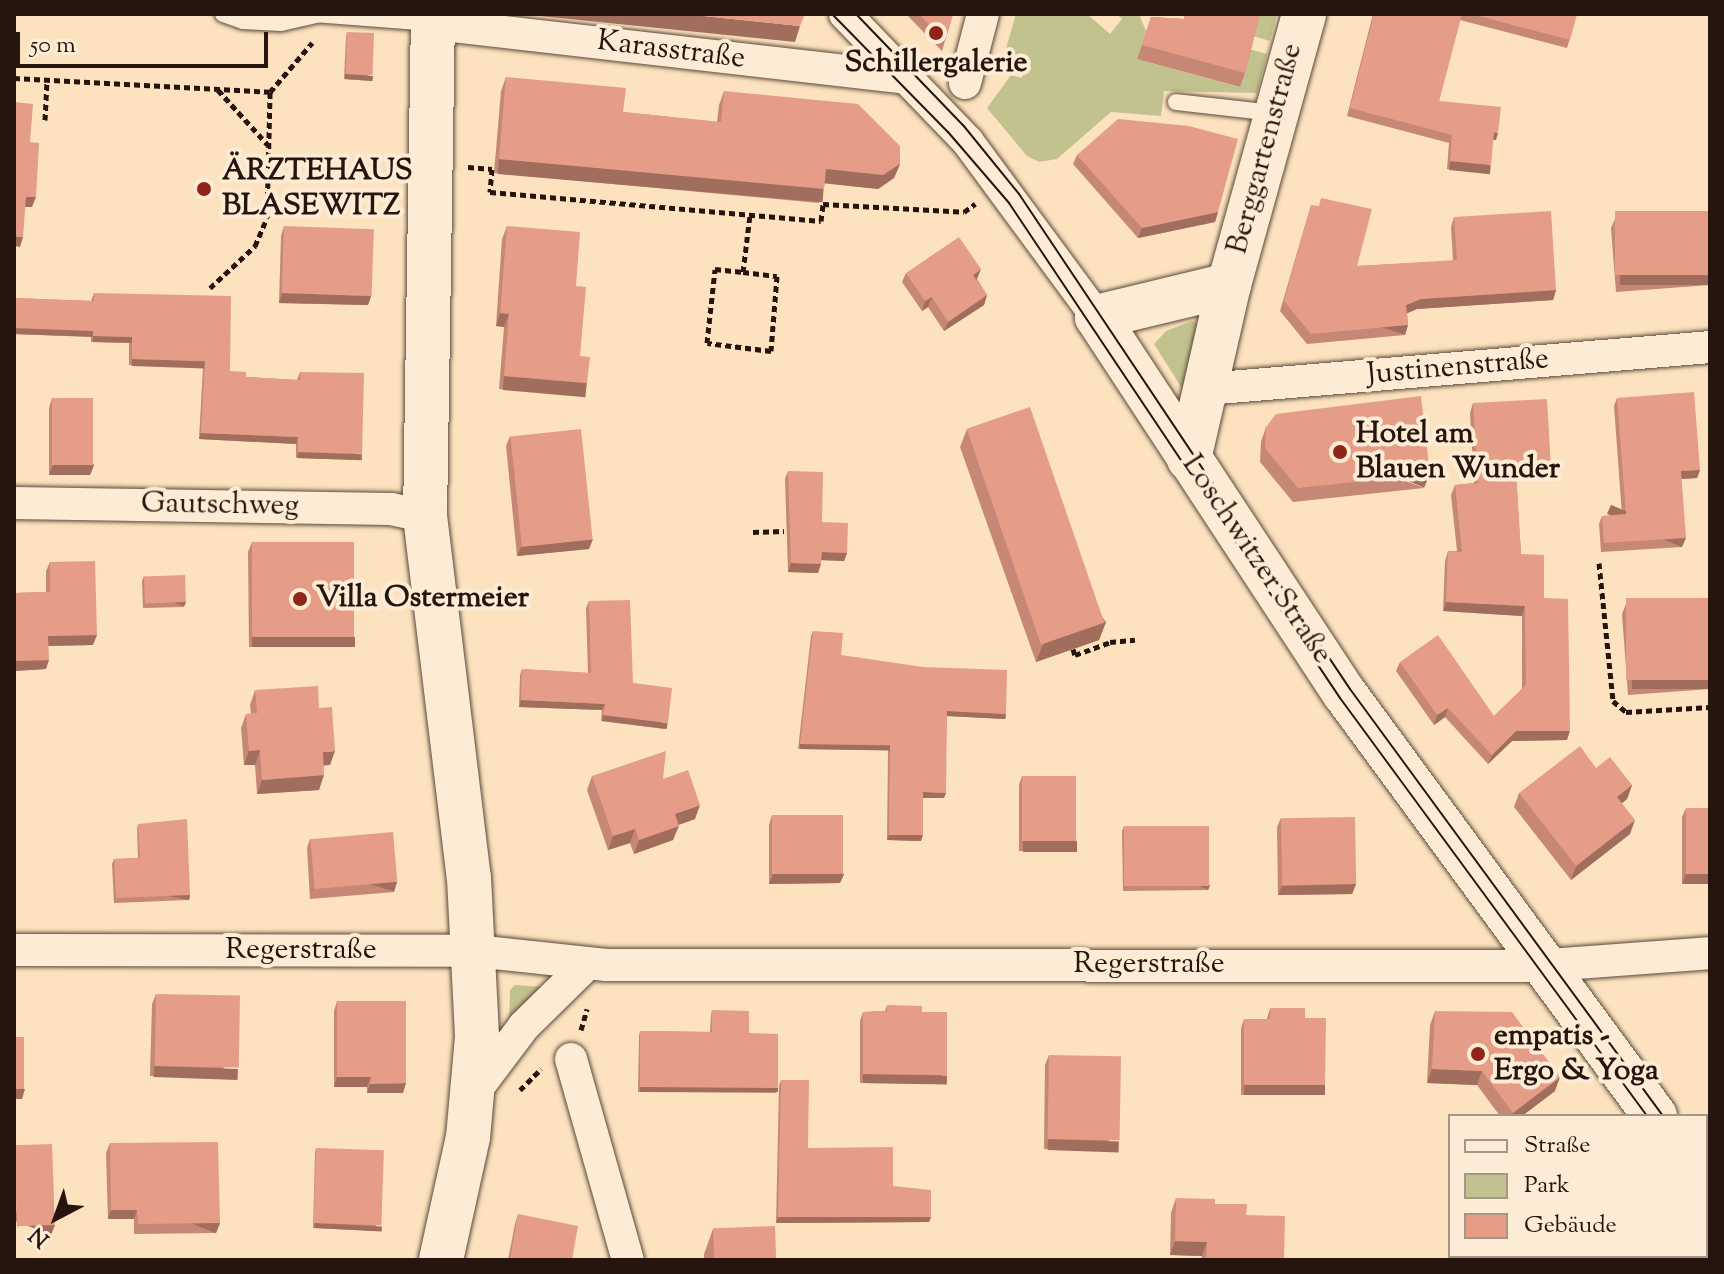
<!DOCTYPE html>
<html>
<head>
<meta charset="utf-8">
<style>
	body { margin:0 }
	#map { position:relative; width:1724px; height:1274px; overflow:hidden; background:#fce2be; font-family:"Sorts Mill Goudy",serif }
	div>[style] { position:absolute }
	.green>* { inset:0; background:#c2c28f }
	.path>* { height:5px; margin-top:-2.5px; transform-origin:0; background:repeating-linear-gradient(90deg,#25150e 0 6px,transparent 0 10px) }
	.roads { filter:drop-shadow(0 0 2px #5b483a) drop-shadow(0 0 2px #5b483a) }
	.lane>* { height:16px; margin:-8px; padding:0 8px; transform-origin:8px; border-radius:8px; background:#fdecd5 }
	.street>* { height:32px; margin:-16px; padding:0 16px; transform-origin:16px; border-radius:16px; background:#fdecd5 }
	.secondary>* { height:44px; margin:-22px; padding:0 22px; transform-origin:22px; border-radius:22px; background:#fdecd5 }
	.tram>* { height:2px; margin:-1px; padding:0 1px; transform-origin:1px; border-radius:1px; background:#25150e }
	.wall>* { inset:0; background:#c68774 }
	.shaded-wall>* { inset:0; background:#a16e5e; transform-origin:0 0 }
	.building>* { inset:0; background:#e69d87; transform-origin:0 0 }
	.dots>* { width:22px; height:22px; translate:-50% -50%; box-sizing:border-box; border:4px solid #fdecd5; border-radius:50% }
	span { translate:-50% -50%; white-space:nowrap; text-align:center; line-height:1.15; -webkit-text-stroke:8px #fdecd5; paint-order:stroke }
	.street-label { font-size:30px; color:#25150e }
	.poi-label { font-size:30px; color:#25150e; font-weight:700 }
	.left { translate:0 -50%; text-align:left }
	.frame { position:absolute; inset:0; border:16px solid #25150e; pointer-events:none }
	.legend { position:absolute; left:1448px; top:1114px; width:260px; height:144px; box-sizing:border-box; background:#fdecd5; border:2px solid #a79685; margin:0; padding:10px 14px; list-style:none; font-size:24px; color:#25150e }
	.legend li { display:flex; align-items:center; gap:16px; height:40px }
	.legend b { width:40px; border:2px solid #a79685 }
	.north { position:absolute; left:16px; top:1178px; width:80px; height:80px; -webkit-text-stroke:6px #fdecd5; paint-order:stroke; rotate:221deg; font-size:22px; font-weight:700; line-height:32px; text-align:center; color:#25150e }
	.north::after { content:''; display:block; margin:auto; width:28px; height:36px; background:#25150e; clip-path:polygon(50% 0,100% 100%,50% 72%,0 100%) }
	.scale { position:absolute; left:16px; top:32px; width:252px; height:36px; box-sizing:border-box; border:4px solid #25150e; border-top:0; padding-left:10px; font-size:24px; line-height:28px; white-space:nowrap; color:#25150e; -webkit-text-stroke:6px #fdecd5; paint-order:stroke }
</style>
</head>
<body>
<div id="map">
	<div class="green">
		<i style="clip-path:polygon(1016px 14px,1087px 14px,1110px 34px,1122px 19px,1117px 14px,1139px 14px,1146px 31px,1137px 59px,1239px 87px,1249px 49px,1267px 54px,1257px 93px,1164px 91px,1161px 116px,1111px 112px,1057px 159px,1039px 162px,1027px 156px,987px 108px,1011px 75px,1022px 78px,1028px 58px,1005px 52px)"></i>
		<i style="clip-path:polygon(1259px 14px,1277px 14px,1270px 41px,1253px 36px)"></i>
		<i style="clip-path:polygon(1192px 321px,1205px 327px,1185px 393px,1154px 344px,1166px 331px)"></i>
		<i style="clip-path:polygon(515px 985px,542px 987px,509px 1030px,510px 990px)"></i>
	</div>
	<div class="path">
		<i style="left:14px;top:78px;width:256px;rotate:3.1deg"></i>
		<i style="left:218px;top:90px;width:74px;rotate:47.7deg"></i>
		<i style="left:45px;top:120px;width:40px;rotate:-87.1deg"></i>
		<i style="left:468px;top:167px;width:24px;rotate:5deg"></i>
		<i style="left:492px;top:169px;width:23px;rotate:95deg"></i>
		<i style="left:490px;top:192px;width:332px;rotate:5deg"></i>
		<i style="left:821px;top:221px;width:17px;rotate:-83deg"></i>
		<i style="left:823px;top:204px;width:141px;rotate:3.2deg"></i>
		<i style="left:964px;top:212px;width:14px;rotate:-36deg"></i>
		<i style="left:743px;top:272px;width:34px;rotate:7deg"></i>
		<i style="left:777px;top:276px;width:75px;rotate:94.6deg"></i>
		<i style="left:771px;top:351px;width:64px;rotate:-172.9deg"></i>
		<i style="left:707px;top:343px;width:74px;rotate:-83.8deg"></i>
		<i style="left:715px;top:269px;width:28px;rotate:6deg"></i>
		<i style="left:743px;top:272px;width:57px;rotate:-83deg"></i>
		<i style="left:210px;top:288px;width:62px;rotate:-43deg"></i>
		<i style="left:255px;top:246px;width:30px;rotate:-67deg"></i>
		<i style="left:267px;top:218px;width:126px;rotate:-88.6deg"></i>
		<i style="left:270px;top:92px;width:65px;rotate:-49.4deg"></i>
		<i style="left:753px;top:532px;width:31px;rotate:-2deg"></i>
		<i style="left:1599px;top:563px;width:139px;rotate:84.2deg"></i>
		<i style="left:1613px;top:701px;width:17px;rotate:40deg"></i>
		<i style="left:1626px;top:712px;width:84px;rotate:-3.4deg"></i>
		<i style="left:1073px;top:649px;width:6px;rotate:72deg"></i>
		<i style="left:1075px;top:655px;width:37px;rotate:-20deg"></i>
		<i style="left:1110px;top:642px;width:25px;rotate:-5deg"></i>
		<i style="left:581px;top:1030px;width:22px;rotate:-74deg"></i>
		<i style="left:520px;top:1090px;width:30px;rotate:-45deg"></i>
	</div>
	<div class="roads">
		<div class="lane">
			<i style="left:223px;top:14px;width:21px;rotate:19deg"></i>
			<i style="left:243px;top:21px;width:38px;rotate:3deg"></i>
			<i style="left:281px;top:23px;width:36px;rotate:-13deg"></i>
			<i style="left:314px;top:14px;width:118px;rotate:4.4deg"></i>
			<i style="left:1176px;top:102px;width:99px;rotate:6.4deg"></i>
		</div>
		<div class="street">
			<i style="left:845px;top:14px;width:178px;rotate:46.1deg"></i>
			<i style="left:968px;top:142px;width:217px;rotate:53.6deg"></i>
			<i style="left:434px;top:24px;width:477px;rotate:6.5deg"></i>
			<i style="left:965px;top:83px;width:71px;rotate:-75.4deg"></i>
			<i style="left:1206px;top:389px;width:506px;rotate:-4.76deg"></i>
			<i style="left:14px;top:503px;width:377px;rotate:0.9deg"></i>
			<i style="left:391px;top:509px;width:35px;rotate:12deg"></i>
			<i style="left:14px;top:950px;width:461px;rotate:0.1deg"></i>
			<i style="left:475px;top:951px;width:132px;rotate:6.1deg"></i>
			<i style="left:606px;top:965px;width:929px;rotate:0.06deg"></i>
			<i style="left:1535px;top:966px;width:175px;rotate:-4.2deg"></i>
			<i style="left:571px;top:1059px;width:209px;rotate:74.2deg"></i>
			<i style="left:472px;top:1095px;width:86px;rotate:-53deg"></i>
			<i style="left:524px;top:1026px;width:88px;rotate:-44.5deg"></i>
		</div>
		<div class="secondary">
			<i style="left:433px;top:14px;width:502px;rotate:90.91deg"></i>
			<i style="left:425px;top:516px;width:365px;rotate:83.1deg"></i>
			<i style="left:469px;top:878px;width:159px;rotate:87.1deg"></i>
			<i style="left:477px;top:1037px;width:100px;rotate:95.1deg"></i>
			<i style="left:468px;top:1137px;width:126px;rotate:102.4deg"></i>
			<i style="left:1229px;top:285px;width:136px;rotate:166.4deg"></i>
			<i style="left:1097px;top:317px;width:451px;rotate:56.7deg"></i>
			<i style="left:1345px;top:694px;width:524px;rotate:53.7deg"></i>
			<i style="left:1189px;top:459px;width:179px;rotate:-77.1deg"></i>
			<i style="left:1229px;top:285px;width:281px;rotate:-74.5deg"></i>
			<i style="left:1706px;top:1184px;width:6px;rotate:51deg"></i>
		</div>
	</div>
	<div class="tram">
		<i style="left:832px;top:14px;width:165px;rotate:45.5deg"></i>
		<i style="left:948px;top:132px;width:94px;rotate:49.3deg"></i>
		<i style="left:1009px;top:203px;width:595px;rotate:56.23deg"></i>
		<i style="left:1340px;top:698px;width:519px;rotate:53.7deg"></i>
		<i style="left:856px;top:14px;width:154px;rotate:46.1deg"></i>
		<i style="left:963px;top:125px;width:89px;rotate:50.9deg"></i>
		<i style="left:1019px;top:194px;width:595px;rotate:56.23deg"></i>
		<i style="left:1350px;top:689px;width:529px;rotate:53.76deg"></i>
		<i style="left:1706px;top:1173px;width:6px;rotate:51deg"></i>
		<i style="left:1706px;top:1194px;width:7px;rotate:56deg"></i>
	</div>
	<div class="wall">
		<i style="clip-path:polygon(906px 14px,953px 14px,942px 51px)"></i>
		<i style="clip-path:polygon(1185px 14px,1260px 14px,1245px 73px,1240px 87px,1137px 59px,1151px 17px,1184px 19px)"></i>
		<i style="clip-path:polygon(1373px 14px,1577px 14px,1567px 48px,1460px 20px,1439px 101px,1496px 140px,1493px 140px,1488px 173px,1447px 169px,1449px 143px,1347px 116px)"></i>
		<i style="clip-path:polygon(347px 32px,371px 81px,344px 79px,346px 37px)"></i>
		<i style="clip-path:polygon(506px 77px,623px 112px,717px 122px,719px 105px,724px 91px,900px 164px,894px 178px,878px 189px,825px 183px,819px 203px,494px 173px,501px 91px)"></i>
		<i style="clip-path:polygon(1077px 155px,1218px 212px,1215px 222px,1138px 238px,1073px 164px)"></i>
		<i style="clip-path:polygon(1311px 205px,1357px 266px,1453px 261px,1451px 227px,1454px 217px,1556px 290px,1553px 300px,1417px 309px,1407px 313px,1408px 325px,1405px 335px,1307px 344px,1280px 311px)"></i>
		<i style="clip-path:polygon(1710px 211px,1710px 285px,1616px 292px,1611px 228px,1615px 219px)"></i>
		<i style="clip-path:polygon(284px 226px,371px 296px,368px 305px,279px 303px,281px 236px)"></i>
		<i style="clip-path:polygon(507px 226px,576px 286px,580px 356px,587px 383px,583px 396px,499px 389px,504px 327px,496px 326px,502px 239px)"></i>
		<i style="clip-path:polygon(906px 273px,977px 279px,987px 295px,984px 305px,944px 331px,928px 307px,922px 311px,902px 282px)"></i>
		<i style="clip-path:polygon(94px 293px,230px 371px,246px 377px,297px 380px,300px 372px,360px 460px,296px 458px,296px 444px,199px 439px,203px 367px,129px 365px,129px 343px,91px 342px,91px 337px,14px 334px,14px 298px,91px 301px)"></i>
		<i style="clip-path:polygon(52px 398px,94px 465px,90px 475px,49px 475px,49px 408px)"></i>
		<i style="clip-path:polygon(1617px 398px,1700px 470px,1697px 478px,1681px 479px,1682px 547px,1601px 552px,1599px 524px,1602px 516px,1622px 515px,1614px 406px)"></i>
		<i style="clip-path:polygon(1473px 403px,1548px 477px,1516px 478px,1521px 554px,1544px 598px,1567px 740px,1512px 741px,1488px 764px,1445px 717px,1434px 725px,1396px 671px,1400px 662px,1494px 716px,1522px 689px,1522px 616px,1443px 611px,1445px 561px,1448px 551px,1457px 551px,1451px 495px,1455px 485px,1474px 483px,1470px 413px)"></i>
		<i style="clip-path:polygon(1266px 427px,1424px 488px,1293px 502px,1260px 462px,1261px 442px)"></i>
		<i style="clip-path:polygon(967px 429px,1106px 622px,1099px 640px,1036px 662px,960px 447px)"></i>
		<i style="clip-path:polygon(510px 436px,589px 549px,517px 556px,506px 446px)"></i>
		<i style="clip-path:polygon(788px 471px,822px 522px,847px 553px,844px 561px,821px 560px,818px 573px,788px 572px,785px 479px)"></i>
		<i style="clip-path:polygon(252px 542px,351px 647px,249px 647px,248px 552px)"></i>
		<i style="clip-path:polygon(50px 562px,93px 645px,48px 646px,46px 669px,14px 671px,14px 593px,46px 592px,46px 571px)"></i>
		<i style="clip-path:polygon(144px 576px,184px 607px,143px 608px,142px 581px)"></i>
		<i style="clip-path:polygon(1710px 598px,1710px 689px,1628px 695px,1622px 614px,1626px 604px)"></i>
		<i style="clip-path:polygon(589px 601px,633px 683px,665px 729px,601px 721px,602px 710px,519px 707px,520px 675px,522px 669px,588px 673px,586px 608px)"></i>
		<i style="clip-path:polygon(813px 631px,841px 655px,1006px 714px,1004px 719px,947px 716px,944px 798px,923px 798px,921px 841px,887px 840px,888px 750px,798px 749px,811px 636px)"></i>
		<i style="clip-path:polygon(255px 690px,330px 765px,324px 765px,319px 790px,257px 794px,255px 765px,244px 765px,241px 728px,246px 714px,251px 714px,250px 705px)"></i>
		<i style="clip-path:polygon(1596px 768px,1632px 785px,1627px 799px,1622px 803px,1630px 834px,1571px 880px,1514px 807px,1519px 793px)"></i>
		<i style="clip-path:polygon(592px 776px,663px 779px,695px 819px,678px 825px,673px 840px,634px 854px,630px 843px,608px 850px,587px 790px)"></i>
		<i style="clip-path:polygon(1022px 776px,1073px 851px,1019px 851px,1019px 785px)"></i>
		<i style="clip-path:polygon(1686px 808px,1710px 808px,1710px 884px,1682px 884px,1682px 817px)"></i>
		<i style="clip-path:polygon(772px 815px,844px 874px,840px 883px,769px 884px,769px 825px)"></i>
		<i style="clip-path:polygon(1281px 818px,1356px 884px,1352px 894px,1278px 895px,1277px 827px)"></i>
		<i style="clip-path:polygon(138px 824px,190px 895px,189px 900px,114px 903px,112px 864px,114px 859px,138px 858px,137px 829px)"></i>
		<i style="clip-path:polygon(1124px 826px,1210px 885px,1208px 890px,1123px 891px,1122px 831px)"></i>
		<i style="clip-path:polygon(310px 839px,397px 882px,394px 892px,310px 899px,307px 848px)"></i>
		<i style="clip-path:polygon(156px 994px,234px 1079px,150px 1076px,152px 1004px)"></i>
		<i style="clip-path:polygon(337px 1001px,403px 1093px,367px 1093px,367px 1087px,334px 1087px,334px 1011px)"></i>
		<i style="clip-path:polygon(887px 1005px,922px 1012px,944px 1084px,860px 1083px,860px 1021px,863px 1012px,885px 1011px)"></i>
		<i style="clip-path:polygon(1270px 1008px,1305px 1018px,1322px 1095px,1241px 1095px,1241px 1028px,1244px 1019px,1267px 1019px)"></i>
		<i style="clip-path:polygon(712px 1010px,749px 1033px,778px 1088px,776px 1093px,638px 1092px,639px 1036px,640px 1031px,710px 1032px,711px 1015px)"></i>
		<i style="clip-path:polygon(1435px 1011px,1555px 1091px,1522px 1116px,1500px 1116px,1477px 1085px,1427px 1083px,1430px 1025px)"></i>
		<i style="clip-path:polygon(1049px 1055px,1116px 1151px,1044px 1149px,1045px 1065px)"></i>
		<i style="clip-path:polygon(781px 1080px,808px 1148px,893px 1186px,931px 1217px,929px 1222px,776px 1223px,779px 1086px)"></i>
		<i style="clip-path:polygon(110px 1143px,220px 1223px,216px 1233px,134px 1234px,134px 1219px,108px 1219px,106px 1153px)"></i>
		<i style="clip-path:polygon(316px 1148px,380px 1231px,313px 1228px,315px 1153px)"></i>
		<i style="clip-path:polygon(1176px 1198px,1215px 1204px,1246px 1215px,1284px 1260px,1201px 1260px,1202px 1256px,1170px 1255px,1171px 1213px)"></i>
		<i style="clip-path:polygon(518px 1214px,572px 1260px,508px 1260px,515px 1224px)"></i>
		<i style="clip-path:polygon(713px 1229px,776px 1260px,704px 1260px,704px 1254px)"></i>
	</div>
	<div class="shaded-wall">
		<i style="clip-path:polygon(520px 14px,684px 14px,800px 26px,795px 42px)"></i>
		<i style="left:345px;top:74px;width:28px;height:5px;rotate:4deg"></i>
		<i style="clip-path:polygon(1494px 132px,1498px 133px,1496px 140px,1491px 140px)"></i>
		<i style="left:499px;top:159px;width:326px;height:15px;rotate:5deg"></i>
		<i style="left:1450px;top:161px;width:41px;height:9px;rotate:6deg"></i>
		<i style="clip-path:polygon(900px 164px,894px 178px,878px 189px,821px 183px,826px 169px)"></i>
		<i style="clip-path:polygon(26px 197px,36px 197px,32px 207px,22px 207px)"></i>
		<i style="clip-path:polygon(1218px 212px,1215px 222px,1138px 238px,1142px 228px)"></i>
		<i style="clip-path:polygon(14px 236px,23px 237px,20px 247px,14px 246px)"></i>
		<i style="clip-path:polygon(981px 269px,977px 279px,969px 284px,973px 275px)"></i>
		<i style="left:1710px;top:275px;width:10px;height:90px;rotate:90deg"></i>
		<i style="clip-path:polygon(1556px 290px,1553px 300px,1417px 309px,1403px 315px,1406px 305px,1421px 299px)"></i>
		<i style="clip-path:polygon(282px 293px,371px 296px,368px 305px,279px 303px)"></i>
		<i style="clip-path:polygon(987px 295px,984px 305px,944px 331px,948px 322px)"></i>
		<i style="clip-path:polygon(932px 297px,928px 307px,922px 311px,925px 301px)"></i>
		<i style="clip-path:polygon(500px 313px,509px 314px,504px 327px,496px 326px)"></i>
		<i style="left:1408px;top:325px;width:10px;height:97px;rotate:107deg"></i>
		<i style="left:14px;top:328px;width:79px;height:6px;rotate:2deg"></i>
		<i style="left:93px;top:336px;width:39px;height:6px;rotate:1deg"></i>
		<i style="left:132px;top:359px;width:73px;height:7px;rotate:2deg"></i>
		<i style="left:504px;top:376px;width:83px;height:14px;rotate:5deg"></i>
		<i style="clip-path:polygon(201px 433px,298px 437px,296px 444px,199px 439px)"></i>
		<i style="left:298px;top:452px;width:64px;height:6px;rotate:2deg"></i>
		<i style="clip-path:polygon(53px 465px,94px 465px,90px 475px,49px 475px)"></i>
		<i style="clip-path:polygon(1551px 467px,1548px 477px,1512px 479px,1516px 469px)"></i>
		<i style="clip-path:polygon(1700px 470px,1697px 478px,1678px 479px,1681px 471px)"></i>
		<i style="left:1430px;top:474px;width:15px;height:133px;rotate:113deg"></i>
		<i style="left:1686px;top:538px;width:10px;height:82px;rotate:114deg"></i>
		<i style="clip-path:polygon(593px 539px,589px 549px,517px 556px,521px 547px)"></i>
		<i style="clip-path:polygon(822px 552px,847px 553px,844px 561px,819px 560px)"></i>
		<i style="clip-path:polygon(791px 563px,821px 564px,818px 573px,788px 572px)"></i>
		<i style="left:186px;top:602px;width:5px;height:41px;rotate:112deg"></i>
		<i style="clip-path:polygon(1446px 602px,1525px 606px,1522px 616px,1443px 611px)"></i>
		<i style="clip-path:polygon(1106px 622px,1099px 640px,1036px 662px,1043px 644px)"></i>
		<i style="clip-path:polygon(97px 635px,93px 645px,45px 646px,48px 636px)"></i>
		<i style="left:252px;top:637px;width:103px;height:10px"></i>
		<i style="clip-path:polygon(49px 660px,46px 669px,14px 671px,14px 661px)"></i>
		<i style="left:1710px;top:680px;width:9px;height:78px;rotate:90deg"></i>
		<i style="clip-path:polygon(521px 700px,605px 704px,602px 710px,519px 707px)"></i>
		<i style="clip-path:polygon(1448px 708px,1445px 717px,1434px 725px,1437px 715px)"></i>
		<i style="left:947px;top:711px;width:59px;height:5px;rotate:3deg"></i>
		<i style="left:603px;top:715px;width:65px;height:6px;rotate:7deg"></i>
		<i style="clip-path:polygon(1516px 731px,1570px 731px,1567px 740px,1512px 741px,1488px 764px,1492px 755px)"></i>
		<i style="left:800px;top:744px;width:90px;height:5px;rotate:1deg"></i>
		<i style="clip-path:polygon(260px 750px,255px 765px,244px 765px,249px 751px)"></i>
		<i style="clip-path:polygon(335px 751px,330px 765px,317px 766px,323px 752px)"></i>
		<i style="clip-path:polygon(324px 775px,319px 790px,257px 794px,262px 780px)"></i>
		<i style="clip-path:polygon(1632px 785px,1627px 799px,1612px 811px,1617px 797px)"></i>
		<i style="clip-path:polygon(923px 792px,946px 793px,944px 798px,921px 798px)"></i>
		<i style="clip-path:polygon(700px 805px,695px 819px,670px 828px,675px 814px)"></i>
		<i style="clip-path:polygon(1635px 820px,1630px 834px,1571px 880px,1576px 866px)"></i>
		<i style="clip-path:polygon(679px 826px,673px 840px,634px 854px,639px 840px)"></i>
		<i style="clip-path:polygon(635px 829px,630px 843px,608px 850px,613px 836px)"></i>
		<i style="clip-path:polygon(889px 835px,923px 835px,921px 841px,887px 840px)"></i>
		<i style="left:1023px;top:841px;width:54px;height:11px"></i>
		<i style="clip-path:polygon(773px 874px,844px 874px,840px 883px,769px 884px)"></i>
		<i style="clip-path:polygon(1686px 874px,1710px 874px,1710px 884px,1682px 884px)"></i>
		<i style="left:397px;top:882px;width:10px;height:83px;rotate:107deg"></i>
		<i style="clip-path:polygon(1356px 884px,1352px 894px,1278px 895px,1282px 886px)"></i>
		<i style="left:1210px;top:885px;width:5px;height:86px;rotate:112deg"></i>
		<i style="left:190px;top:895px;width:5px;height:74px;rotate:101deg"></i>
		<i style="left:154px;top:1066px;width:84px;height:11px;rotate:2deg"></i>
		<i style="clip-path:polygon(1432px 1069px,1482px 1071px,1477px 1085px,1427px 1083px)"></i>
		<i style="left:863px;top:1074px;width:84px;height:9px;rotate:1deg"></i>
		<i style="clip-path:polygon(337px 1077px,371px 1077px,367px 1087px,334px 1087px)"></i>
		<i style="clip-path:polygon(1560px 1077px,1555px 1091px,1522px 1116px,1512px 1116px,1513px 1113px)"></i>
		<i style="clip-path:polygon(406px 1083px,403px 1093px,367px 1093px,370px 1084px)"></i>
		<i style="left:1244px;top:1085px;width:81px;height:10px"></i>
		<i style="left:640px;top:1087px;width:138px;height:5px"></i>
		<i style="clip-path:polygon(14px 1089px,25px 1089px,22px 1099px,14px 1099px)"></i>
		<i style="left:1048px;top:1139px;width:71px;height:11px;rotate:2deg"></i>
		<i style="clip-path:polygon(111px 1210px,137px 1210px,134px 1219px,108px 1219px)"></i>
		<i style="clip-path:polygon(778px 1217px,931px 1217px,929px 1222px,776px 1223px)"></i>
		<i style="left:220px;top:1223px;width:11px;height:82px;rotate:112deg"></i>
		<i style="left:315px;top:1223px;width:67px;height:5px;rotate:3deg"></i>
		<i style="left:55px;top:1225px;width:11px;height:41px;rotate:112deg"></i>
		<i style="clip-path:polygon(1175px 1241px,1207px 1242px,1202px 1256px,1170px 1255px)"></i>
	</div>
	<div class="building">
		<i style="clip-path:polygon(684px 14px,805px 14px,800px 26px)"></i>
		<i style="clip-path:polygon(919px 14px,953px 14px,945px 42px)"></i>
		<i style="clip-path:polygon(1186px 14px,1260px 14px,1245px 73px,1142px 45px,1151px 17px,1185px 19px)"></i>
		<i style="clip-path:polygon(1374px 14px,1462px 14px,1439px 101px,1501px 107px,1498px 133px,1494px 132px,1491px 165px,1450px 161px,1452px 135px,1350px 108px)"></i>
		<i style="clip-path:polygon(1471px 14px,1577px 14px,1570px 40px)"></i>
		<i style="left:347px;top:32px;width:27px;height:42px;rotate:2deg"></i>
		<i style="clip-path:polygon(506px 77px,626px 88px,623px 112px,721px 122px,724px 91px,858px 104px,900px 146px,900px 164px,883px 175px,826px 169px,824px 189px,499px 159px)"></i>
		<i style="clip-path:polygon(14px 102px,33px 104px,30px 142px,39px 143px,36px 197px,26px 197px,23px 237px,14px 236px)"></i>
		<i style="clip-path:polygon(1118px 119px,1189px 126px,1238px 139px,1218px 212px,1142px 228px,1077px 155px)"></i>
		<i style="clip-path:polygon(1321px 198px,1372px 209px,1357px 266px,1457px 260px,1454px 217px,1551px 211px,1556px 290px,1421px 299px,1406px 305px,1408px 325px,1311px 334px,1284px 301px,1311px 205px,1319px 206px)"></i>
		<i style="left:1710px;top:211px;width:64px;height:95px;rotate:90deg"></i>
		<i style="left:284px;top:226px;width:90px;height:67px;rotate:2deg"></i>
		<i style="clip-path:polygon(507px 226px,580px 232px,576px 286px,586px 287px,580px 356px,590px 357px,587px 383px,504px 376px,509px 314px,500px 313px)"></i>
		<i style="clip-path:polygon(959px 237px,981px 269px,973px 275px,987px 295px,948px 322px,932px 297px,925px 301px,906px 273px)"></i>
		<i style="clip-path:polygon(94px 293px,231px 296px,230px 371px,246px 372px,246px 377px,300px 380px,300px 372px,364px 373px,362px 454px,298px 452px,298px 437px,201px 433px,205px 361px,132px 359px,132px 337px,93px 336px,93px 331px,14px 328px,14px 298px,94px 301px)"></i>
		<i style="clip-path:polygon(1694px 392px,1700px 470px,1681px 471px,1686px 538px,1604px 543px,1602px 516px,1626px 514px,1617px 398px)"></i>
		<i style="clip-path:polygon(1421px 396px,1430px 474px,1298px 488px,1265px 448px,1266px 427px,1276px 414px)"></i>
		<i style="left:52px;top:398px;width:41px;height:67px"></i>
		<i style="clip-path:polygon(1547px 399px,1551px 467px,1516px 469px,1521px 554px,1544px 555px,1544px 598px,1568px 599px,1570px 731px,1516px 731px,1492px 755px,1448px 708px,1437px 715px,1400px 662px,1438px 635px,1494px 716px,1526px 685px,1525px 606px,1446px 602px,1448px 551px,1462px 552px,1455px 485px,1478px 483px,1473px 403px)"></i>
		<i style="left:1030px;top:407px;width:228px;height:67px;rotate:71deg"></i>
		<i style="left:581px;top:429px;width:111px;height:71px;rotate:84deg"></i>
		<i style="clip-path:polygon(788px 471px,823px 472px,822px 522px,848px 523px,847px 553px,822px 552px,821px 564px,791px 563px)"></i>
		<i style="left:252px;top:542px;width:102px;height:95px"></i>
		<i style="clip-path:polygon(95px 561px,97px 635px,48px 636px,49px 660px,14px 661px,14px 593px,50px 592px,50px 562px)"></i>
		<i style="left:185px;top:575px;width:27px;height:41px;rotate:88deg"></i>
		<i style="left:1710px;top:598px;width:82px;height:84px;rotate:90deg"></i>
		<i style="clip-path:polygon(630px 600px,633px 683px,672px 688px,668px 723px,603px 715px,605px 704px,521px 700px,522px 669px,591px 673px,589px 601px)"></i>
		<i style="clip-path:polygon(813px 631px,843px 633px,841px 655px,923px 667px,1007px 670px,1006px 714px,947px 711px,946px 793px,923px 792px,923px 835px,889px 835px,890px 745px,800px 744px)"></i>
		<i style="clip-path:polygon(318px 686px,319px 708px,332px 707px,335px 751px,323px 752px,324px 775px,262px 780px,260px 750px,249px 751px,246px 714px,257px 713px,255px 690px)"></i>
		<i style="clip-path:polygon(1580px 746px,1596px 768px,1610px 757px,1632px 785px,1617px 797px,1635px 820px,1576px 866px,1519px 793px)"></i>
		<i style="clip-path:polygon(666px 751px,663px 779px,688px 770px,700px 805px,675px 814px,679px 826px,639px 840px,635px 829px,613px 836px,592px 776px)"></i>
		<i style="left:1022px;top:776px;width:54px;height:65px"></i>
		<i style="left:1686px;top:808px;width:24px;height:66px"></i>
		<i style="left:772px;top:815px;width:71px;height:59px"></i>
		<i style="left:1355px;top:817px;width:67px;height:74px;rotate:89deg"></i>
		<i style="clip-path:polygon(187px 819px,190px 895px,116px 898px,114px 859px,140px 858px,138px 824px)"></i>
		<i style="left:1124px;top:826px;width:85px;height:60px"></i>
		<i style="left:393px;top:832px;width:50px;height:83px;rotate:85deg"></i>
		<i style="left:156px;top:994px;width:84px;height:72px;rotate:1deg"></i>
		<i style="clip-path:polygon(337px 1001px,406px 1001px,406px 1083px,370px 1084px,371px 1077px,337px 1077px)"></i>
		<i style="clip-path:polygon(887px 1005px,922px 1006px,922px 1012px,947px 1012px,947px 1075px,863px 1074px,863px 1012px,887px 1011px)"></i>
		<i style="clip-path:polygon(1270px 1008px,1305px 1008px,1305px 1018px,1326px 1018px,1325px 1085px,1244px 1085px,1244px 1019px,1270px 1019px)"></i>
		<i style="clip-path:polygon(712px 1010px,749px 1011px,749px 1033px,778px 1034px,778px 1088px,640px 1087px,640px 1031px,712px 1032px)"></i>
		<i style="clip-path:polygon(1435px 1011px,1512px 1012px,1560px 1077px,1513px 1113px,1482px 1071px,1432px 1069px)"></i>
		<i style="left:14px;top:1037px;width:10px;height:52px"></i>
		<i style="left:1049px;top:1055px;width:72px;height:84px;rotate:1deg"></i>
		<i style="clip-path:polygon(781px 1080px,809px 1080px,808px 1148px,893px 1147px,893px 1186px,931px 1190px,931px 1217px,778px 1217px)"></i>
		<i style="clip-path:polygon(218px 1142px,220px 1223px,138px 1224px,137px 1210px,111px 1210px,110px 1143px)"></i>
		<i style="left:52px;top:1144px;width:81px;height:38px;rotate:88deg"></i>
		<i style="left:316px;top:1148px;width:68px;height:75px;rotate:2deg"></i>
		<i style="clip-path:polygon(1176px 1198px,1215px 1199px,1215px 1204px,1247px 1204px,1246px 1215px,1285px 1216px,1284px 1260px,1206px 1260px,1207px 1242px,1175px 1241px)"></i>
		<i style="clip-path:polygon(518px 1214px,578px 1226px,572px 1260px,510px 1260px)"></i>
		<i style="left:775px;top:1226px;width:34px;height:62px;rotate:88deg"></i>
		<i style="clip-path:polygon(1553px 1256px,1647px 1256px,1650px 1260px,1552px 1260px,1551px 1258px)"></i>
	</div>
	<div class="dots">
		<i style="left:936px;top:33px;background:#8f2418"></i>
		<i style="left:204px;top:189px;background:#8f2418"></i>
		<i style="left:1340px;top:452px;background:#8f2418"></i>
		<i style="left:300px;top:599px;background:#8f2418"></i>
		<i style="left:1478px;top:1054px;background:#8f2418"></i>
	</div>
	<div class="street-label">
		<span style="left:671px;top:51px;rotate:7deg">Karasstraße</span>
		<span style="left:1266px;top:149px;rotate:-75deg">Berggartenstraße</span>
		<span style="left:1458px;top:368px;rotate:-5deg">Justinenstraße</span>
		<span style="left:220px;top:506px;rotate:1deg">Gautschweg</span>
		<span style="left:1256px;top:560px;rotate:56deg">Loschwitzer Straße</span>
		<span style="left:301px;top:951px">Regerstraße</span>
		<span style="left:1149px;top:965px">Regerstraße</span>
	</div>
	<div class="poi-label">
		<span style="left:936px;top:64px">Schillergalerie</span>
		<span class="left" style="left:222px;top:189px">ÄRZTEHAUS<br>BLASEWITZ</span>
		<span class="left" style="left:1356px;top:452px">Hotel am<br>Blauen Wunder</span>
		<span class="left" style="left:316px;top:599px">Villa Ostermeier</span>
		<span class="left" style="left:1494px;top:1054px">empatis -<br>Ergo &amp; Yoga</span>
	</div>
	<div class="frame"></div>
	<ul class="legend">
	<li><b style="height:10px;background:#fdecd5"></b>Straße</li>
	<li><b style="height:22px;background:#c2c28f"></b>Park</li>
	<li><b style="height:22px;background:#e69d87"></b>Gebäude</li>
	</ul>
	<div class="north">N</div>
	<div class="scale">50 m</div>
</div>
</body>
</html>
